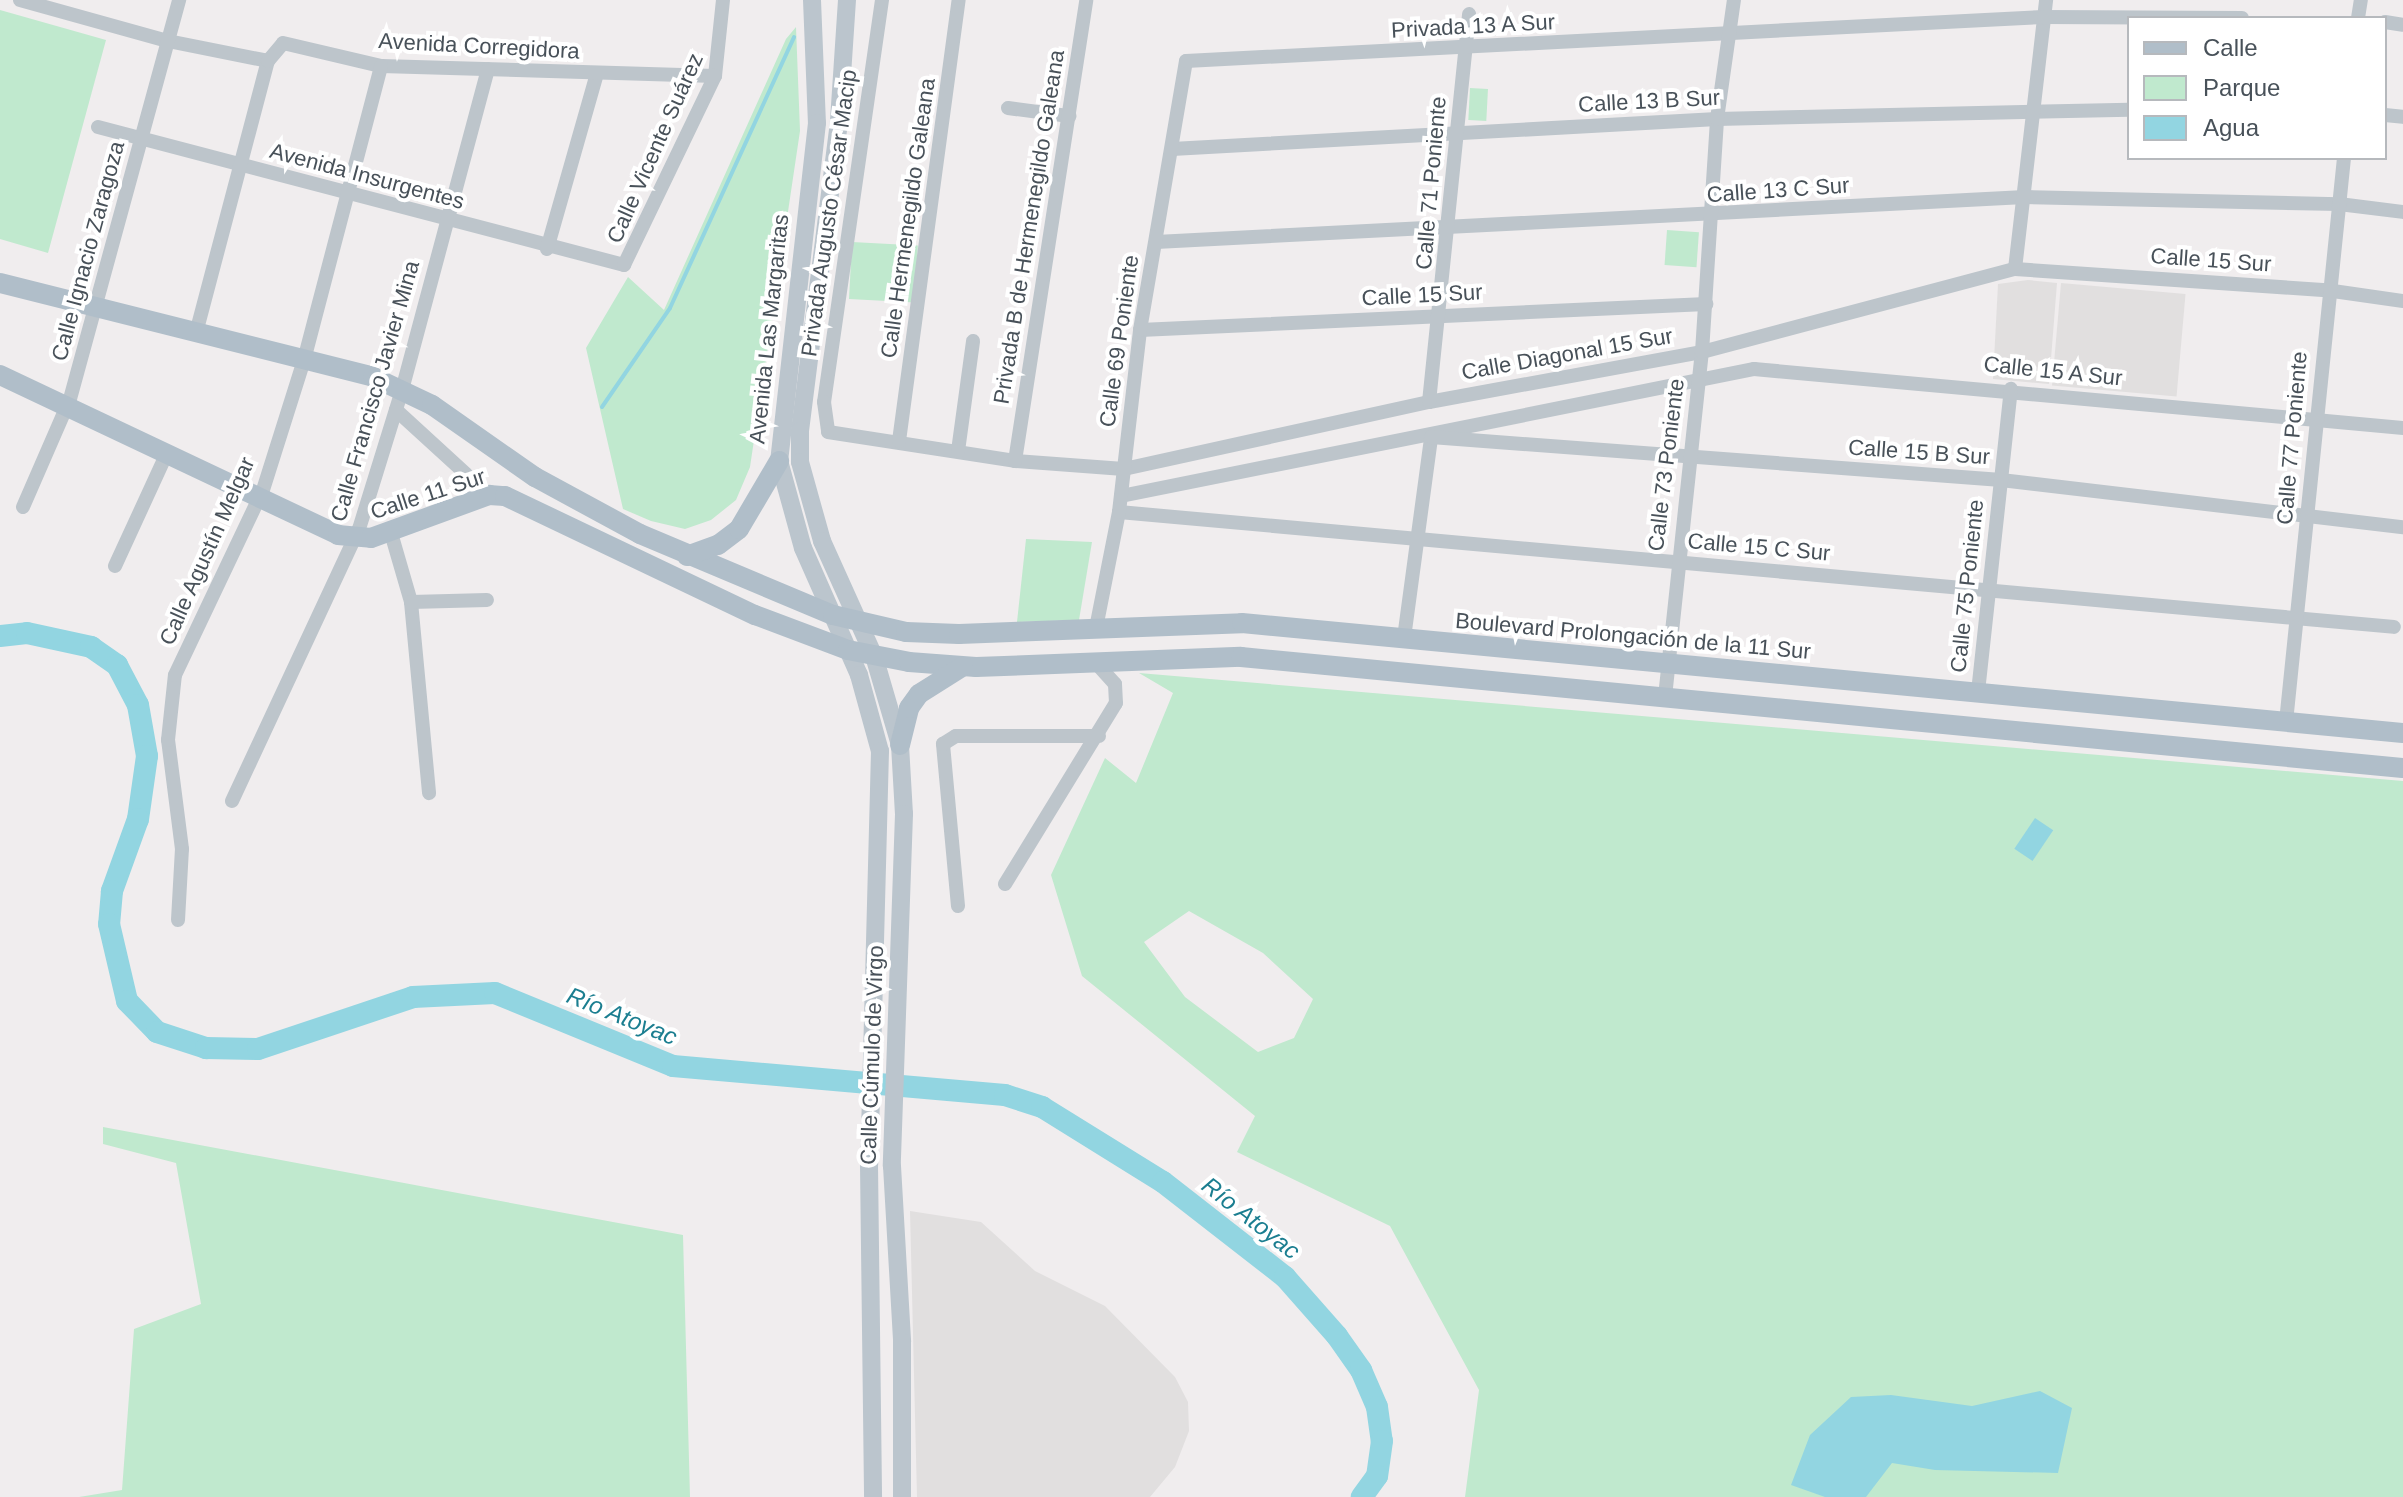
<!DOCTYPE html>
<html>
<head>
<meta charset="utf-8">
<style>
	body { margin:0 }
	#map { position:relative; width:2403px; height:1497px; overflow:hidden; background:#f0edee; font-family:Arial,sans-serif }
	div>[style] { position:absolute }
	.education>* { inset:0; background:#e1dfdf; transform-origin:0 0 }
	.green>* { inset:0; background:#c0e9ce; transform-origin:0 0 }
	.water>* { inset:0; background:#92d5e1; transform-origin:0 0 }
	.stream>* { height:4px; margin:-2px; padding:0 2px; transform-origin:2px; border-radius:2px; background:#92d5e1 }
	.river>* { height:22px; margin:-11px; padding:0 11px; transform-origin:11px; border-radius:11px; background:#92d5e1 }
	.street>* { height:14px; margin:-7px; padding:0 7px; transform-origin:7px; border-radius:7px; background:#bdc5cb }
	.secondary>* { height:18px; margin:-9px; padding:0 9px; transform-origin:9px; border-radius:9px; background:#bbc5cd }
	.primary>* { height:20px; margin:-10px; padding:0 10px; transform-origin:10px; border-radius:10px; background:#b0bec9 }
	span { translate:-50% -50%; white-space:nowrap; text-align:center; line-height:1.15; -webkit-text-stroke:8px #fff; paint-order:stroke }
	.street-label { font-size:22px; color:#485159 }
	.water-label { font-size:24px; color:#1b7e90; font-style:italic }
	.legend { position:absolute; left:2127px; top:16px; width:260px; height:144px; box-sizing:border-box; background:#fff; border:2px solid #b6b9bd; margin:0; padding:10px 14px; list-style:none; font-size:24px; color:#485159 }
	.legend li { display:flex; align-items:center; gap:16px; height:40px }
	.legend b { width:40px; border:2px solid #b6b9bd }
</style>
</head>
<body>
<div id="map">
	<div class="education">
		<i style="clip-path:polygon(2028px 280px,2057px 283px,2049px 384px,1993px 379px,1998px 284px)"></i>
		<i style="left:2061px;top:283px;width:125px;height:103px;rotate:5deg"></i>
		<i style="clip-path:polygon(910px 1211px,981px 1222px,1035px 1271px,1105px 1306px,1175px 1377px,1188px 1402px,1189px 1431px,1175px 1467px,1150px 1497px,917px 1497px)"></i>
	</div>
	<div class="green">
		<i style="clip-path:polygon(0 10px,106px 40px,48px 253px,0 239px)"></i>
		<i style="clip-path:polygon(796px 27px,800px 131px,750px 467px,736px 500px,711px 520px,685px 529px,651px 521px,623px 509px,586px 348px,628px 277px,664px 310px,786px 39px)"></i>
		<i style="left:1470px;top:88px;width:18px;height:32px;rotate:3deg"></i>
		<i style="left:1667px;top:230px;width:32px;height:35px;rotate:4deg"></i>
		<i style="left:852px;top:242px;width:66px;height:57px;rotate:3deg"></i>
		<i style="clip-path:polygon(1026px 539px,1092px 542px,1079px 620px,1017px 622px)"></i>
		<i style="clip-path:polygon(evenodd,1139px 673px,2403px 781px,2403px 1497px,1465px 1497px,1479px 1390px,1390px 1226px,1237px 1152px,1255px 1116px,1082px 976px,1051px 875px,1105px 758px,1136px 783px,1173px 693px,1139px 673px,1189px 911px,1263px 953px,1313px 999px,1294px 1038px,1258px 1052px,1185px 997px,1144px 942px,1189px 911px)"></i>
		<i style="clip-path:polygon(103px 1127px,683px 1235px,690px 1497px,79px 1497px,122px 1490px,134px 1329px,201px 1304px,176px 1163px,103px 1144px)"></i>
	</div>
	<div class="water">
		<i style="left:2035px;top:818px;width:22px;height:37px;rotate:34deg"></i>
		<i style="clip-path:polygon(2040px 1391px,2072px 1408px,2058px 1473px,1935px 1470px,1892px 1463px,1866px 1497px,1825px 1497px,1791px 1485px,1810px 1435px,1851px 1397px,1891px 1395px,1972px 1406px)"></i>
	</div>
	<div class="stream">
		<i style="left:602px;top:407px;width:120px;rotate:-55.5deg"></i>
		<i style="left:670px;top:308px;width:298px;rotate:-65.4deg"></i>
	</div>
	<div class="river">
		<i style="left:0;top:636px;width:27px;rotate:-6deg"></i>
		<i style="left:27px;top:633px;width:66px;rotate:12.3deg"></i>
		<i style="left:91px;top:647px;width:32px;rotate:35deg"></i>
		<i style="left:117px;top:665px;width:45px;rotate:62.3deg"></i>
		<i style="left:138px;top:705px;width:52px;rotate:80deg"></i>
		<i style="left:147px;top:756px;width:64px;rotate:98.1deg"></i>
		<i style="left:138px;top:819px;width:77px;rotate:109.9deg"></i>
		<i style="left:112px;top:891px;width:33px;rotate:95deg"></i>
		<i style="left:109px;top:924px;width:79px;rotate:76.8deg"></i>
		<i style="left:127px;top:1001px;width:43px;rotate:45.9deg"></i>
		<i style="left:157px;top:1032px;width:52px;rotate:18.1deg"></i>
		<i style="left:206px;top:1048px;width:52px;rotate:1.1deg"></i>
		<i style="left:258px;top:1049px;width:163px;rotate:-18.5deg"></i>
		<i style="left:413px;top:997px;width:82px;rotate:-2.8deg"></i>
		<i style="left:495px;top:993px;width:192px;rotate:22.3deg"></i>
		<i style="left:673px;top:1066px;width:333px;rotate:5deg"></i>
		<i style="left:1005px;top:1095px;width:39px;rotate:18deg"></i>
		<i style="left:1042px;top:1107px;width:142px;rotate:31.8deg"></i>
		<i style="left:1163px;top:1182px;width:155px;rotate:37.9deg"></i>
		<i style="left:1285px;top:1277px;width:79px;rotate:48.6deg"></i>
		<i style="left:1337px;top:1336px;width:42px;rotate:54.8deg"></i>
		<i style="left:1361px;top:1370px;width:40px;rotate:66.6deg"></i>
		<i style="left:1377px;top:1407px;width:34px;rotate:82deg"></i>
		<i style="left:1382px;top:1441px;width:35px;rotate:98deg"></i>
		<i style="left:1377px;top:1476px;width:26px;rotate:126deg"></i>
	</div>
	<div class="street">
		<i style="left:20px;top:0;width:154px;rotate:15.5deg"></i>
		<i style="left:168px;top:41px;width:102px;rotate:11.3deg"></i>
		<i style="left:882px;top:0;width:406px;rotate:98.2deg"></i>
		<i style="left:824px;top:402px;width:30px;rotate:82deg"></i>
		<i style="left:828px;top:432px;width:189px;rotate:8.8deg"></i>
		<i style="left:1015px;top:461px;width:109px;rotate:4.2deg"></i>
		<i style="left:1124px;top:469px;width:312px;rotate:-12.4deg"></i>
		<i style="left:1429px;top:402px;width:278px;rotate:-10.4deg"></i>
		<i style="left:1702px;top:352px;width:324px;rotate:-14.9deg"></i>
		<i style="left:2015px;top:269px;width:312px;rotate:3.9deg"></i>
		<i style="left:2326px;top:290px;width:78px;rotate:8.1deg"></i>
		<i style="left:2358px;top:18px;width:18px;rotate:-81deg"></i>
		<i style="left:2385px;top:22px;width:18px;rotate:9deg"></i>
		<i style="left:1008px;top:108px;width:62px;rotate:7.5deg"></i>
		<i style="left:2385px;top:115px;width:18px;rotate:6deg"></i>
		<i style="left:98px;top:127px;width:544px;rotate:14.7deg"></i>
		<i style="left:624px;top:265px;width:210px;rotate:-64.3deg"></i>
		<i style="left:715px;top:76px;width:76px;rotate:-84deg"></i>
		<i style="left:1172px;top:149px;width:546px;rotate:-3.15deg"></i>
		<i style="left:1717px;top:119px;width:412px;rotate:-1.3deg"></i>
		<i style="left:1156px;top:242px;width:870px;rotate:-2.96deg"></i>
		<i style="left:2025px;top:197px;width:314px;rotate:1.3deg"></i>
		<i style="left:2339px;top:204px;width:64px;rotate:7.1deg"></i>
		<i style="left:547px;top:249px;width:183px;rotate:-74.1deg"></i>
		<i style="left:2015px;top:269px;width:271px;rotate:-83.4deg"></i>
		<i style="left:1140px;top:330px;width:567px;rotate:-2.63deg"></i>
		<i style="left:196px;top:333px;width:281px;rotate:-75.2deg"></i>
		<i style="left:268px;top:61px;width:23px;rotate:-50deg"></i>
		<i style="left:283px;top:43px;width:101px;rotate:13.2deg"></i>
		<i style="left:381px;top:66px;width:334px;rotate:1.7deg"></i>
		<i style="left:1429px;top:402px;width:390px;rotate:-84.1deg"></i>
		<i style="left:396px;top:410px;width:95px;rotate:42.4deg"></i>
		<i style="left:899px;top:441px;width:445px;rotate:-82.3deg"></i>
		<i style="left:958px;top:451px;width:111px;rotate:-82.2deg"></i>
		<i style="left:1015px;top:461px;width:466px;rotate:-81.2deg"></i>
		<i style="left:1121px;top:496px;width:646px;rotate:-11.34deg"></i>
		<i style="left:1754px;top:369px;width:652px;rotate:5.19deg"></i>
		<i style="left:23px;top:507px;width:118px;rotate:-66.5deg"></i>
		<i style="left:70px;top:399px;width:414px;rotate:-74.7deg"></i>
		<i style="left:1119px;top:512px;width:1280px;rotate:5.15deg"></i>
		<i style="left:391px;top:533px;width:72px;rotate:73.8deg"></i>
		<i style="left:411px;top:602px;width:192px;rotate:84.6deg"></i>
		<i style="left:115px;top:566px;width:122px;rotate:-65.3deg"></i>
		<i style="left:411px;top:602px;width:76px;rotate:-1.5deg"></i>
		<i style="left:1096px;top:628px;width:118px;rotate:-78.8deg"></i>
		<i style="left:1119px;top:512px;width:183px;rotate:-83.4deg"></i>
		<i style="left:1140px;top:330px;width:273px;rotate:-80.3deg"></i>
		<i style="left:1186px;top:61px;width:859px;rotate:-2.94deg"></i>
		<i style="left:2044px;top:17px;width:198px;rotate:0.3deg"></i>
		<i style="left:1404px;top:638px;width:203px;rotate:-82.3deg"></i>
		<i style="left:1431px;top:437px;width:572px;rotate:4.31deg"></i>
		<i style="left:2001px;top:480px;width:405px;rotate:6.7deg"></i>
		<i style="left:1978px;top:692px;width:305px;rotate:-83.8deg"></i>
		<i style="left:1665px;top:697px;width:347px;rotate:-83.9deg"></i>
		<i style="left:1702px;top:352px;width:233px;rotate:-86.3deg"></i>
		<i style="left:1717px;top:119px;width:120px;rotate:-81.9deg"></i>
		<i style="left:2286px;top:722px;width:567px;rotate:-84.13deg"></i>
		<i style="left:232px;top:801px;width:300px;rotate:-65deg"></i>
		<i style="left:359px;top:529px;width:145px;rotate:-72.8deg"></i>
		<i style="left:402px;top:390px;width:332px;rotate:-75deg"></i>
		<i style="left:1005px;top:884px;width:212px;rotate:-58.5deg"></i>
		<i style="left:1116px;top:703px;width:19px;rotate:-93deg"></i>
		<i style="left:1115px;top:684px;width:28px;rotate:-132deg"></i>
		<i style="left:958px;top:906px;width:163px;rotate:-95.3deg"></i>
		<i style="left:943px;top:744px;width:15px;rotate:-32deg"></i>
		<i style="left:956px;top:736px;width:143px"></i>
		<i style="left:178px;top:920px;width:71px;rotate:-86.8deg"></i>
		<i style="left:182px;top:849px;width:110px;rotate:-97.3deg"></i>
		<i style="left:168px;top:740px;width:65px;rotate:-83.9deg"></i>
		<i style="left:175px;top:675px;width:205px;rotate:-64.6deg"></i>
		<i style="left:263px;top:490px;width:136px;rotate:-72.5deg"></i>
		<i style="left:304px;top:360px;width:304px;rotate:-75.3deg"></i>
	</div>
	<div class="secondary">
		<i style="left:812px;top:0;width:123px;rotate:87.7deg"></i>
		<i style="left:817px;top:123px;width:340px;rotate:96.4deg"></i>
		<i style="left:779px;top:461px;width:90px;rotate:74.6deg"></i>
		<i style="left:803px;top:548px;width:139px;rotate:66.2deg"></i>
		<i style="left:859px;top:675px;width:79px;rotate:74.6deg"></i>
		<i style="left:880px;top:751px;width:414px;rotate:91.5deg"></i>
		<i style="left:869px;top:1165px;width:332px;rotate:89.3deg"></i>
		<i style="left:847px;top:0;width:122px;rotate:93.8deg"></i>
		<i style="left:839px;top:122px;width:311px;rotate:97.2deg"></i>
		<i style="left:800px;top:431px;width:31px;rotate:90deg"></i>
		<i style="left:800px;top:462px;width:82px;rotate:74.4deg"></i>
		<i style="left:822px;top:541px;width:126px;rotate:65.7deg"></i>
		<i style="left:874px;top:656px;width:93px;rotate:73.7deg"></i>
		<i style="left:900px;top:745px;width:69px;rotate:86.7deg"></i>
		<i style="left:904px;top:814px;width:352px;rotate:92deg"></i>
		<i style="left:892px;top:1166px;width:176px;rotate:86.7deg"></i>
		<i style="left:902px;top:1342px;width:155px;rotate:90deg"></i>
	</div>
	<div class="primary">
		<i style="left:0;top:283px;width:385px;rotate:14.1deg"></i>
		<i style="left:373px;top:377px;width:65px;rotate:25.4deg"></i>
		<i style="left:432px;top:405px;width:126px;rotate:35deg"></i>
		<i style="left:535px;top:477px;width:119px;rotate:28.5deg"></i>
		<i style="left:640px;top:534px;width:209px;rotate:22.8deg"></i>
		<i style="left:833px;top:615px;width:75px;rotate:13.1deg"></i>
		<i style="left:906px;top:632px;width:53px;rotate:2.2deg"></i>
		<i style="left:959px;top:634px;width:283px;rotate:-2.2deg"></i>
		<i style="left:1242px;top:623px;width:1166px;rotate:5.41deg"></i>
		<i style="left:0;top:375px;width:374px;rotate:25.3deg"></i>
		<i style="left:338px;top:535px;width:33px;rotate:5deg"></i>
		<i style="left:371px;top:538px;width:126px;rotate:-20deg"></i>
		<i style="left:489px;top:495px;width:16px;rotate:4deg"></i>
		<i style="left:505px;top:496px;width:277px;rotate:25.5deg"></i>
		<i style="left:755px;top:615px;width:99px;rotate:20.6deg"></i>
		<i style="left:848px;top:650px;width:62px;rotate:11.1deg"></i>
		<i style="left:909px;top:662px;width:67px;rotate:4.3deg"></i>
		<i style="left:976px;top:667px;width:265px;rotate:-2.2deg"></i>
		<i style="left:1241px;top:657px;width:1167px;rotate:5.46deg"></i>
		<i style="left:687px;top:556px;width:33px;rotate:-20deg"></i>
		<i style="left:718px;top:545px;width:26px;rotate:-37deg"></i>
		<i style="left:739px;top:529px;width:79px;rotate:-59.5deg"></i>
		<i style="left:900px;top:745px;width:38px;rotate:-76deg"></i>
		<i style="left:909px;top:708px;width:17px;rotate:-54deg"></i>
		<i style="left:919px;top:694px;width:51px;rotate:-32.1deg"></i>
	</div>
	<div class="street-label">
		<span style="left:1473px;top:26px;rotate:-3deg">Privada 13 A Sur</span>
		<span style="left:479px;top:46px;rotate:3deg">Avenida Corregidora</span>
		<span style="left:1649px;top:101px;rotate:-3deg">Calle 13 B Sur</span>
		<span style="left:655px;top:148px;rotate:-66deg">Calle Vicente Suárez</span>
		<span style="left:367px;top:176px;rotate:15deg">Avenida Insurgentes</span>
		<span style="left:1431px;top:183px;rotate:-85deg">Calle 71 Poniente</span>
		<span style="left:1778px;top:190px;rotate:-4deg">Calle 13 C Sur</span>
		<span style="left:829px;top:213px;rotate:-82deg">Privada Augusto César Macip</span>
		<span style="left:908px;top:218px;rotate:-82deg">Calle Hermenegildo Galeana</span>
		<span style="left:1029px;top:227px;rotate:-81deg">Privada B de Hermenegildo Galeana</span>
		<span style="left:88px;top:251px;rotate:-75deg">Calle Ignacio Zaragoza</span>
		<span style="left:2211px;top:260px;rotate:4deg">Calle 15 Sur</span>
		<span style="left:1422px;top:295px;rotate:-3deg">Calle 15 Sur</span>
		<span style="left:769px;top:329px;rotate:-84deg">Avenida Las Margaritas</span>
		<span style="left:1119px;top:341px;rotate:-82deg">Calle 69 Poniente</span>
		<span style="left:1567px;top:354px;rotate:-10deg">Calle Diagonal 15 Sur</span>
		<span style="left:2053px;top:371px;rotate:6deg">Calle 15 A Sur</span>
		<span style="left:375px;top:391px;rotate:-74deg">Calle Francisco Javier Mina</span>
		<span style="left:2292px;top:438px;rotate:-85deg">Calle 77 Poniente</span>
		<span style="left:1919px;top:452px;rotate:4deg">Calle 15 B Sur</span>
		<span style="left:1666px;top:465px;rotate:-83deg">Calle 73 Poniente</span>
		<span style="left:428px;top:494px;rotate:-18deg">Calle 11 Sur</span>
		<span style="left:1759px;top:547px;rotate:5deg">Calle 15 C Sur</span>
		<span style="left:207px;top:551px;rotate:-66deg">Calle Agustín Melgar</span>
		<span style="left:1967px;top:586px;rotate:-84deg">Calle 75 Poniente</span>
		<span style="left:1633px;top:636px;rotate:5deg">Boulevard Prolongación de la 11 Sur</span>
		<span style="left:872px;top:1055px;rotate:-88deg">Calle Cúmulo de Virgo</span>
	</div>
	<div class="water-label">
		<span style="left:622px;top:1016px;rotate:22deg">Río Atoyac</span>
		<span style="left:1251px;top:1218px;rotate:38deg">Río Atoyac</span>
	</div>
	<ul class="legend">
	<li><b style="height:10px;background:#b0bec9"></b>Calle</li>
	<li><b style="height:22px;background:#c0e9ce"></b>Parque</li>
	<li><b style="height:22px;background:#92d5e1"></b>Agua</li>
	</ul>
</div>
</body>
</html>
